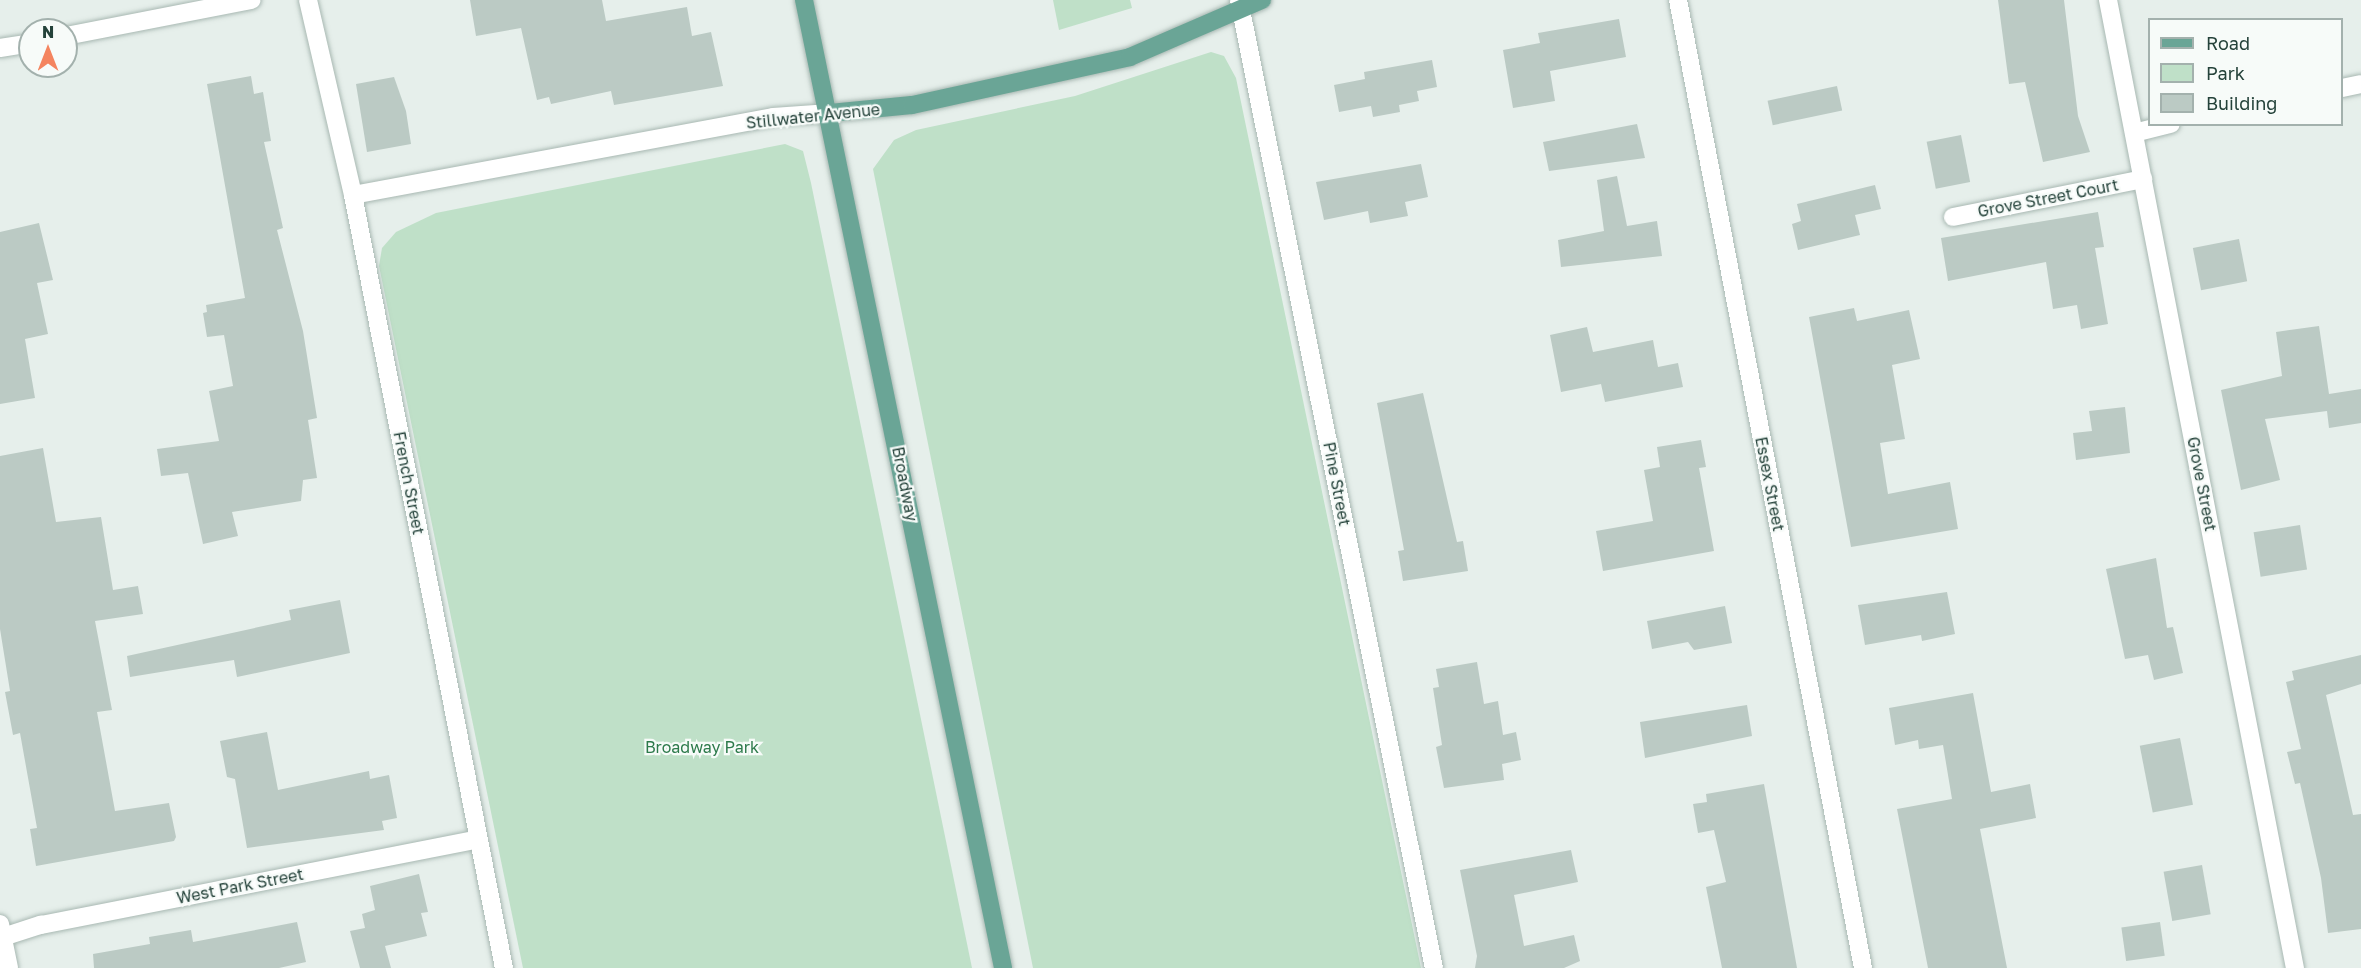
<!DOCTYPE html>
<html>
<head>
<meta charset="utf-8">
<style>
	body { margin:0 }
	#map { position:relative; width:2361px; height:968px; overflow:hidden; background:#e6efeb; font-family:"Golos Text",sans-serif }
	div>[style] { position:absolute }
	.green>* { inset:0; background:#bfe0c8 }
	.building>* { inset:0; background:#bbcac4; transform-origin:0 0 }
	.roads { filter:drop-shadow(0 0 2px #a8b8b2) drop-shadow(0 0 2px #a8b8b2) }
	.minor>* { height:18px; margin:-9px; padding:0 9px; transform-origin:9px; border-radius:9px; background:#fff }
	.major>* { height:18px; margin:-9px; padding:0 9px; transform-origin:9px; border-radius:9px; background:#6aa596 }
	span { translate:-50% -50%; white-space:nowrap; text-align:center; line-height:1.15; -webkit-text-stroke:4.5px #f7fbf9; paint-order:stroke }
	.street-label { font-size:16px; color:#24423a }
	.park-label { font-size:16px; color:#2d7a4b }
	.legend { position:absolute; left:2148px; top:18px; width:195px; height:108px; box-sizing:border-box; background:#f7fbf9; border:2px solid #a3b1ad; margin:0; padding:8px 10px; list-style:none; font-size:18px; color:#24423a }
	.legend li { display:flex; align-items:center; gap:12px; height:30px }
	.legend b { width:30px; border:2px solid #a3b1ad }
	.north { position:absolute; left:18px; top:18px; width:60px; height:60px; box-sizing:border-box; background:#f7fbf9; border:2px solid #a3b1ad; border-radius:50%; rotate:0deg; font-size:16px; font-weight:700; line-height:24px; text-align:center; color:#24423a }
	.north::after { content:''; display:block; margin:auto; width:21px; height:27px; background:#f4845f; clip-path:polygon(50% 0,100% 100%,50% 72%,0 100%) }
</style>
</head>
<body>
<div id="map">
	<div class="green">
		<i style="clip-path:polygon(1053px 0,1130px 0,1132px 8px,1059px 30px)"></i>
		<i style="clip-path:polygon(1211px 52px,1224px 56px,1236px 78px,1421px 968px,1033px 968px,873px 169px,894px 140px,916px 130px,1075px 96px)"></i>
		<i style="clip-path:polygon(785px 144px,803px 151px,811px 183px,972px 968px,523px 968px,379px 266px,382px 248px,396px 232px,436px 213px)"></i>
	</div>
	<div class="building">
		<i style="clip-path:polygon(470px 0,602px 0,606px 21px,687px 7px,692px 36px,711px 32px,723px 86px,614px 105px,611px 91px,551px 104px,549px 97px,537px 100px,521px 28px,476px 36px)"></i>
		<i style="clip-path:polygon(1998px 0,2064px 0,2078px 116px,2090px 152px,2043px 162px,2025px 82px,2009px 84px)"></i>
		<i style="clip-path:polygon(1619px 19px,1626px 57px,1550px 71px,1555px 101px,1513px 108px,1503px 50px,1540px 43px,1538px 33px)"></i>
		<i style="clip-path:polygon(1432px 60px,1437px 87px,1417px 91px,1419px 101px,1399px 105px,1400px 112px,1373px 117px,1371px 106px,1339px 112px,1334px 85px,1365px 79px,1364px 72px)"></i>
		<i style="clip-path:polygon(251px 76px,254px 94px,263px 92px,271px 141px,264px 142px,283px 228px,277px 230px,303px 331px,317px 418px,308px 420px,317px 478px,303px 480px,301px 501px,232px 512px,238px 536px,203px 544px,188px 473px,161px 476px,157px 449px,219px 441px,209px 391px,233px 386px,224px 335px,207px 337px,203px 313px,207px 312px,206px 305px,245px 298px,207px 84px)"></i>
		<i style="clip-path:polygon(394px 77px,406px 111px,411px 144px,367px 152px,356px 84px)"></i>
		<i style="left:1837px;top:86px;width:25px;height:71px;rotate:78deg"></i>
		<i style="clip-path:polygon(1637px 124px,1645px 158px,1549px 171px,1543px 142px)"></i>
		<i style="left:1961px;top:135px;width:48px;height:35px;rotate:79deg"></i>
		<i style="clip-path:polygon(1421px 164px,1428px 197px,1405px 202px,1408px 216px,1370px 223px,1368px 211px,1324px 220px,1316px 182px)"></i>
		<i style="clip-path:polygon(1617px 176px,1627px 226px,1657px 221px,1662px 256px,1561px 267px,1558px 240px,1604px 231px,1597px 180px)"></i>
		<i style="clip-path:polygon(1875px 185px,1881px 209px,1855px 215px,1860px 235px,1798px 250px,1792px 224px,1801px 221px,1797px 204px)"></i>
		<i style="clip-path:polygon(2098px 212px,2104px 247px,2095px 248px,2108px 324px,2081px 329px,2077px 305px,2053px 309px,2046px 262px,1948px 281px,1941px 238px)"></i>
		<i style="clip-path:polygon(39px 223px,53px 280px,37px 283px,48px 334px,25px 339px,35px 398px,0 404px,0 232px)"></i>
		<i style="left:2239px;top:239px;width:43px;height:47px;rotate:79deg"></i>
		<i style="clip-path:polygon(1854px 308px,1857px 321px,1909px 310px,1920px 359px,1892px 365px,1905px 439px,1880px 443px,1888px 494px,1950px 482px,1958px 529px,1851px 547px,1809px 317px)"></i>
		<i style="clip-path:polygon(2319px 326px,2329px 394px,2361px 389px,2361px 423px,2329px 428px,2327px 411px,2265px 419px,2280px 480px,2241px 490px,2221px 390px,2282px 376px,2276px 332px)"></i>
		<i style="clip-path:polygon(1587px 327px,1593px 352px,1653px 340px,1658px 367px,1678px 363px,1683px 387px,1605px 402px,1601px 384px,1561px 392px,1550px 335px)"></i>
		<i style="clip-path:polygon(1423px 393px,1457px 542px,1463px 541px,1468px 571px,1403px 581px,1398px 551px,1404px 550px,1377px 403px)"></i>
		<i style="clip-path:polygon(2125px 407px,2130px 453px,2076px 460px,2073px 433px,2092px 431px,2089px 411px)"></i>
		<i style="clip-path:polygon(1701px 440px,1706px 467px,1699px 468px,1714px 551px,1603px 571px,1596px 531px,1653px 521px,1644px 470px,1660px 467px,1657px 447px)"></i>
		<i style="clip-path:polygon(43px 448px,56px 522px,101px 517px,113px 590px,138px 586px,143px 614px,95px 621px,112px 710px,97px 712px,115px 811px,169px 803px,176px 837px,174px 841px,36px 866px,30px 829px,37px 828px,20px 733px,13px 735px,5px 692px,10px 691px,0 629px,0 456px)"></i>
		<i style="left:2300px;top:525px;width:45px;height:47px;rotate:81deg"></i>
		<i style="clip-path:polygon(2156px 558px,2167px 628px,2173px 627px,2183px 673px,2154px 680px,2148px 655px,2125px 659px,2106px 569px)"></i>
		<i style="clip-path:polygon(1947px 592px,1955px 634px,1922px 641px,1921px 635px,1865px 645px,1858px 605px)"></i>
		<i style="clip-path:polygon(340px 600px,350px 653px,237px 677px,234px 660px,130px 677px,127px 656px,291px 620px,289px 610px)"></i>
		<i style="clip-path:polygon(1725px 606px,1732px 643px,1694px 650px,1688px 642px,1652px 649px,1647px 621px)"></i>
		<i style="clip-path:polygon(2361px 655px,2361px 684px,2326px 695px,2353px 815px,2361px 814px,2361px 929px,2328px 933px,2321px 878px,2300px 783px,2295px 784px,2287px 752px,2301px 749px,2286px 682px,2294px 680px,2292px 671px)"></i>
		<i style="clip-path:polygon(1477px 662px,1484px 704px,1498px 701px,1503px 735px,1516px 732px,1521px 760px,1502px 764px,1504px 780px,1444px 788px,1436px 747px,1442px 745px,1433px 688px,1439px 687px,1436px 669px)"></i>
		<i style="clip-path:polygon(1973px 693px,1991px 792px,2030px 784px,2036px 818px,1980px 829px,2007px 968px,1928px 968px,1897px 809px,1952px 799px,1943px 745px,1919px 749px,1918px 740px,1895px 745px,1889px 708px)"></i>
		<i style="clip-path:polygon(1747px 705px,1752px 736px,1645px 758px,1640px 722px)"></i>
		<i style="clip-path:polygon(267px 732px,278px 790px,369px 771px,370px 779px,389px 775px,397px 818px,382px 821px,384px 830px,247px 848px,235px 779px,227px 777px,220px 741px)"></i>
		<i style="left:2180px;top:738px;width:68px;height:41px;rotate:79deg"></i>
		<i style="clip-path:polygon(1764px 784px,1797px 968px,1722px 968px,1706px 887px,1726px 882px,1714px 830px,1698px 833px,1693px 804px,1707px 802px,1706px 794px)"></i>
		<i style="clip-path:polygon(1571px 850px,1578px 882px,1514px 895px,1524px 946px,1574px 935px,1580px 961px,1564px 968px,1475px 968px,1477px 956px,1460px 870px)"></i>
		<i style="left:2202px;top:865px;width:50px;height:39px;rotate:80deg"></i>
		<i style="clip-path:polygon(419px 874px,428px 912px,421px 913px,427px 936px,385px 946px,391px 968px,360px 968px,350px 931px,365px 928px,362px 914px,375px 910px,370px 886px)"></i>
		<i style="clip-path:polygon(297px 922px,306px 962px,279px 968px,94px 968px,93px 954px,150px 944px,149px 937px,191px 930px,193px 942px)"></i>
		<i style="left:2160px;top:922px;width:34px;height:39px;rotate:82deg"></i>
	</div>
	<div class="roads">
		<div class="minor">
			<i style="left:308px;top:0;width:200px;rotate:77deg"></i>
			<i style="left:353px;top:195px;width:788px;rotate:78.95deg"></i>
			<i style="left:1239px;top:0;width:987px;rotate:78.61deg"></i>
			<i style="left:1678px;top:0;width:986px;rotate:79.18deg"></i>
			<i style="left:2108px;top:0;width:986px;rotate:79.07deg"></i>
			<i style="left:66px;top:36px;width:189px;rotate:-11deg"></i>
			<i style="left:0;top:48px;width:30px;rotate:-9deg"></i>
			<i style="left:2342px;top:88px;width:19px;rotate:-12deg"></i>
			<i style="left:2134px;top:133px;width:38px;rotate:-14deg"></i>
			<i style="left:353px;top:195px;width:427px;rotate:-10.5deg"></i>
			<i style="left:773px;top:117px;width:57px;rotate:-4deg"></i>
			<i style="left:1953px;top:217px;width:194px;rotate:-11.3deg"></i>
			<i style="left:0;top:924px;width:45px;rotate:78.4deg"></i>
			<i style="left:3px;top:937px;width:40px;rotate:-18deg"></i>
			<i style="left:41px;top:925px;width:445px;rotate:-11.1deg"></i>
		</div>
		<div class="major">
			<i style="left:804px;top:0;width:988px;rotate:78.38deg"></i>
			<i style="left:830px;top:113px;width:82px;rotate:-5.6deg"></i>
			<i style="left:912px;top:105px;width:223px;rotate:-12.4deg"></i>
			<i style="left:1130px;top:57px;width:144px;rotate:-23.4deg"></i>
		</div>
	</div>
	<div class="street-label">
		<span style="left:813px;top:116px;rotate:-6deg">Stillwater Avenue</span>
		<span style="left:2048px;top:198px;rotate:-11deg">Grove Street Court</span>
		<span style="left:409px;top:483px;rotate:79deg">French Street</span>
		<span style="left:905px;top:484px;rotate:79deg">Broadway</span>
		<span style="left:1337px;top:484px;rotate:79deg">Pine Street</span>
		<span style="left:1770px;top:484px;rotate:79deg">Essex Street</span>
		<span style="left:2202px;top:484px;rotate:79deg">Grove Street</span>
		<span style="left:240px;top:886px;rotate:-11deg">West Park Street</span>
	</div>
	<div class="park-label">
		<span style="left:702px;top:747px">Broadway Park</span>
	</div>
	<ul class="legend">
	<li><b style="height:8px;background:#6aa596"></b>Road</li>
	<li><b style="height:16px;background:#bfe0c8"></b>Park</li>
	<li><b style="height:16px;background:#bbcac4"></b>Building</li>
	</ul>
	<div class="north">N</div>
</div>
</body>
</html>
